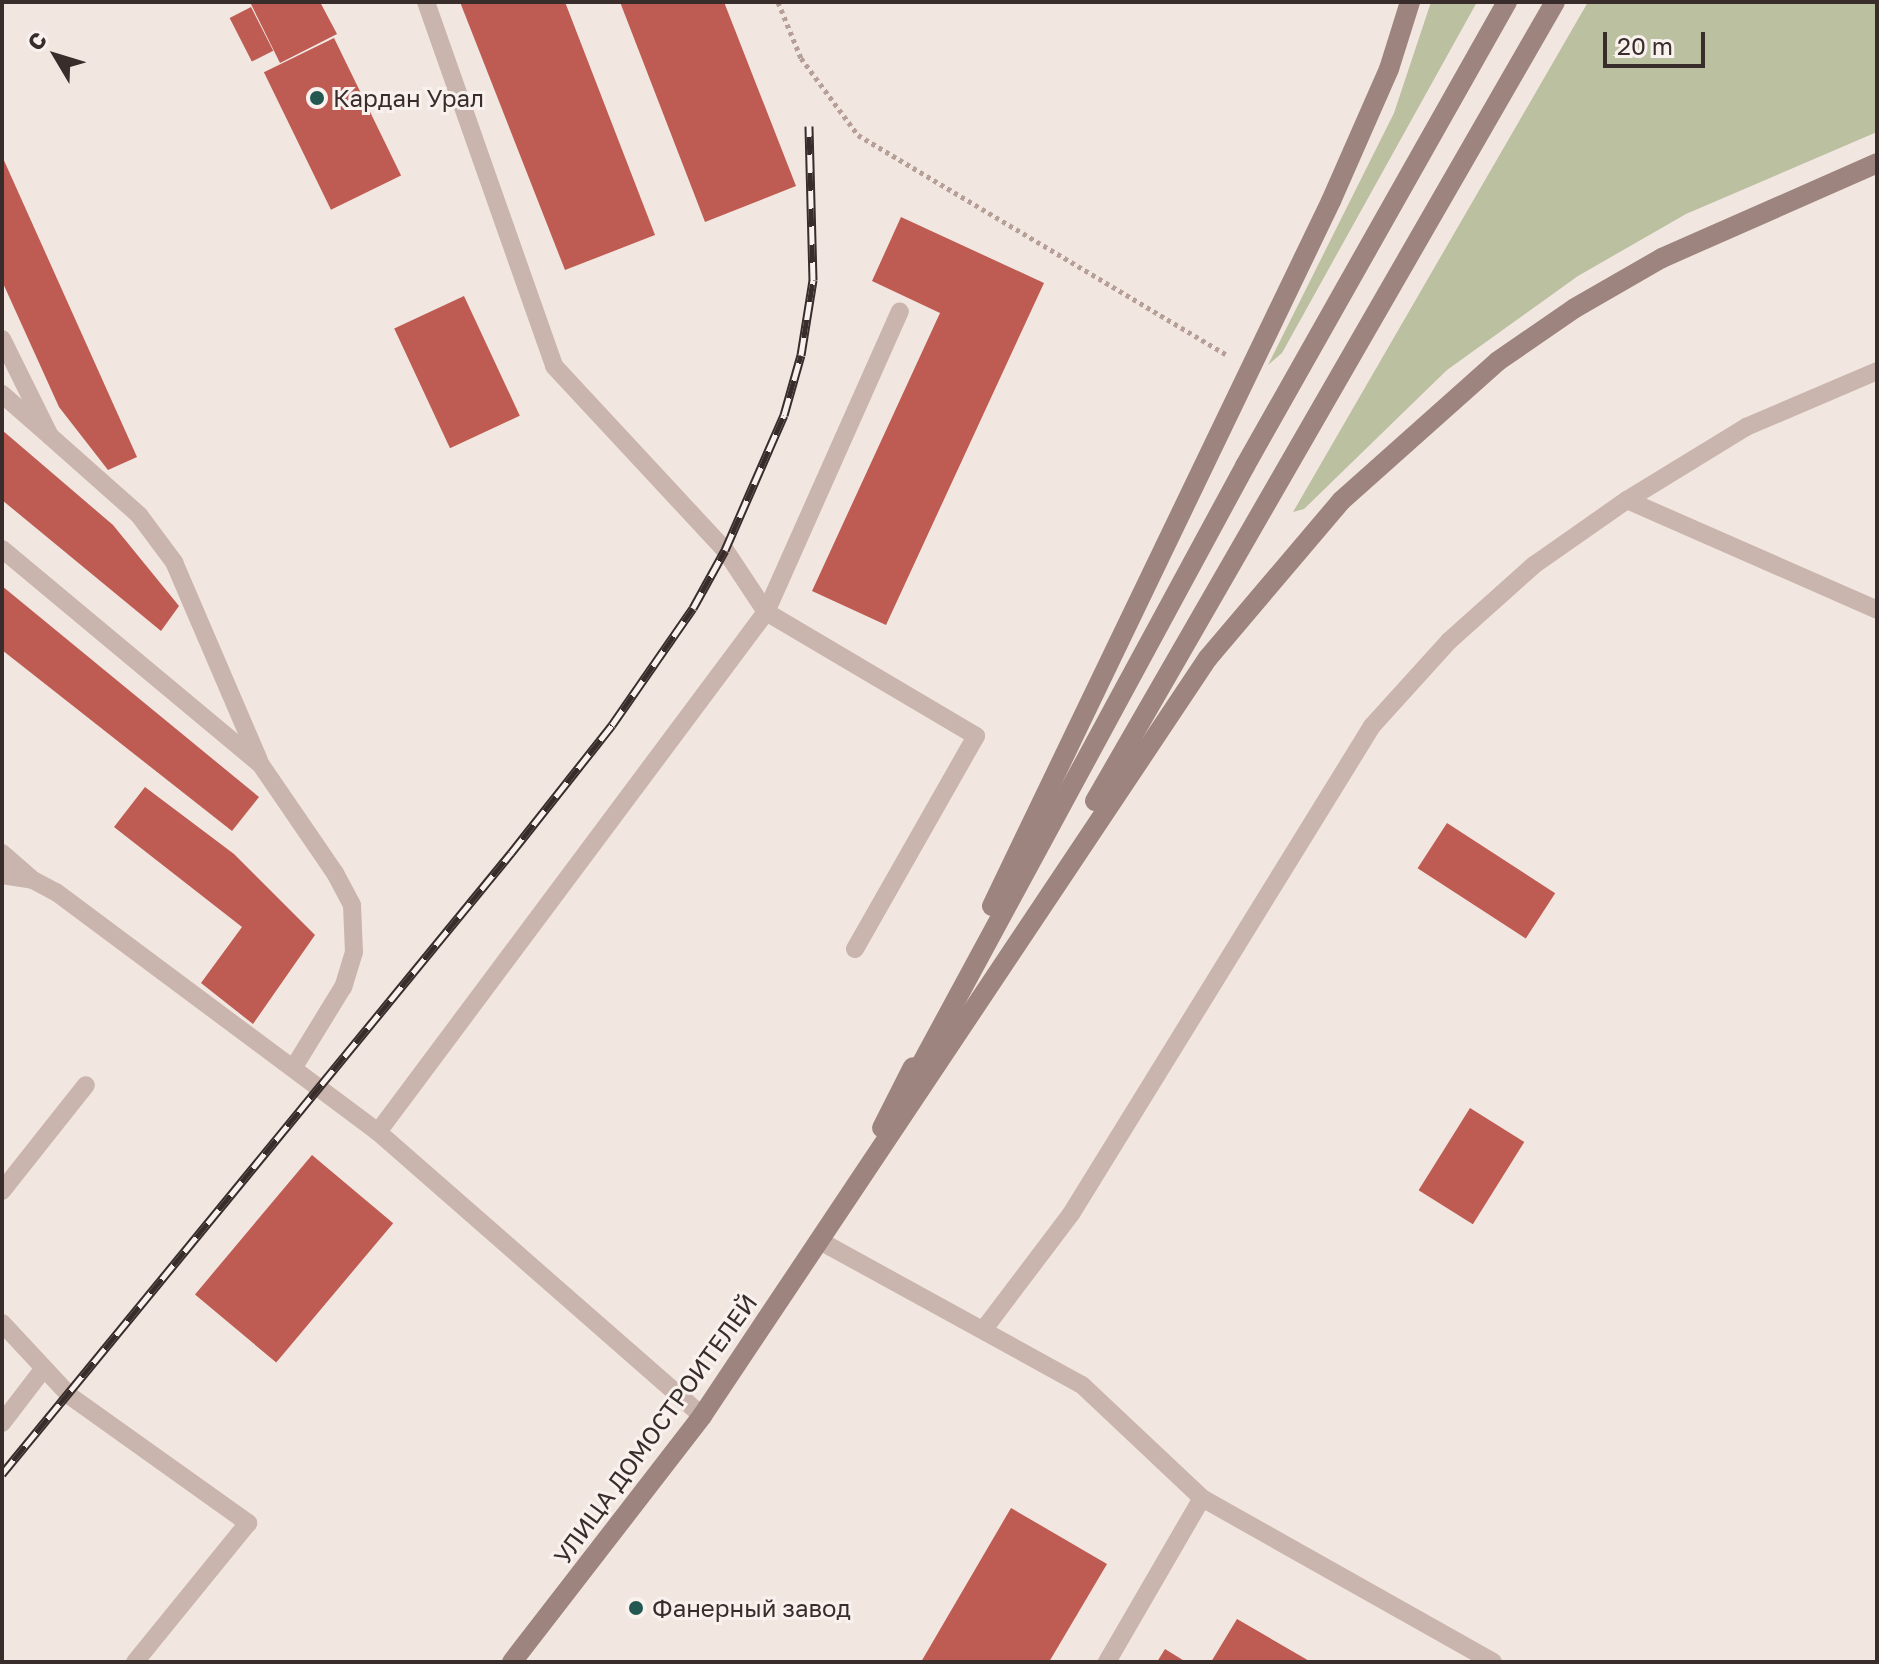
<!DOCTYPE html>
<html>
<head>
<meta charset="utf-8">
<style>
	body { margin:0 }
	#map { position:relative; width:1879px; height:1664px; overflow:hidden; background:#f2e7e0; font-family:"Golos Text",sans-serif }
	div>[style] { position:absolute }
	.green>* { inset:0; background:#bbc0a1 }
	.building>* { inset:0; background:#be5b52; transform-origin:0 0 }
	.path>* { height:5px; margin-top:-2.5px; transform-origin:0; background:repeating-linear-gradient(90deg,#b59f97 0 4px,transparent 0 8px) }
	.service>* { height:18px; margin:-9px; padding:0 9px; transform-origin:9px; border-radius:9px; background:#c9b5ad }
	.secondary>* { height:20px; margin:-10px; padding:0 10px; transform-origin:10px; border-radius:10px; background:#9d847e }
	.rail>* { height:9px; margin-top:-4.5px; transform-origin:0; background:repeating-linear-gradient(90deg,#f9f1ed 0 18px,#382d2b 0 36px); box-sizing:border-box; border-block:2px solid #382d2b }
	.dots>* { width:22px; height:22px; translate:-50% -50%; box-sizing:border-box; border:4px solid #f9f1ed; border-radius:50% }
	span { translate:-50% -50%; white-space:nowrap; text-align:center; line-height:1.15; -webkit-text-stroke:6px #f9f1ed; paint-order:stroke }
	.poi-label { font-size:24px; color:#382d2b }
	.left { translate:0 -50%; text-align:left }
	.street-label { font-size:24px; color:#382d2b }
	.frame { position:absolute; inset:0; border:4px solid #382d2b; pointer-events:none }
	.north { position:absolute; left:16px; top:16px; width:80px; height:80px; -webkit-text-stroke:6px #f9f1ed; paint-order:stroke; rotate:308deg; font-size:22px; font-weight:700; line-height:32px; text-align:center; color:#382d2b }
	.north::after { content:''; display:block; margin:auto; width:28px; height:36px; background:#382d2b; clip-path:polygon(50% 0,100% 100%,50% 72%,0 100%) }
	.scale { position:absolute; left:1603px; top:32px; width:102px; height:36px; box-sizing:border-box; border:4px solid #382d2b; border-top:0; padding-left:10px; font-size:24px; line-height:28px; white-space:nowrap; color:#382d2b; -webkit-text-stroke:6px #f9f1ed; paint-order:stroke }
</style>
</head>
<body>
<div id="map">
	<div class="green">
		<i style="clip-path:polygon(1431px 2px,1477px 2px,1282px 353px,1268px 365px,1394px 113px)"></i>
		<i style="clip-path:polygon(1588px 2px,1877px 2px,1877px 132px,1686px 214px,1578px 276px,1447px 370px,1304px 509px,1293px 512px)"></i>
	</div>
	<div class="building">
		<i style="clip-path:polygon(250px 2px,320px 2px,337px 34px,280px 63px)"></i>
		<i style="clip-path:polygon(460px 2px,565px 2px,655px 235px,565px 270px)"></i>
		<i style="clip-path:polygon(620px 2px,724px 2px,796px 186px,705px 222px)"></i>
		<i style="left:251px;top:7px;width:49px;height:24px;rotate:63deg"></i>
		<i style="left:334px;top:38px;width:153px;height:78px;rotate:64deg"></i>
		<i style="clip-path:polygon(2px 156px,137px 457px,108px 470px,59px 407px,2px 281px)"></i>
		<i style="clip-path:polygon(901px 217px,1044px 283px,886px 625px,812px 591px,940px 313px,872px 281px)"></i>
		<i style="left:464px;top:296px;width:132px;height:77px;rotate:65deg"></i>
		<i style="clip-path:polygon(2px 430px,113px 525px,179px 606px,161px 631px,2px 500px)"></i>
		<i style="clip-path:polygon(2px 586px,259px 797px,232px 831px,2px 650px)"></i>
		<i style="clip-path:polygon(145px 787px,234px 854px,315px 935px,253px 1024px,201px 983px,242px 927px,114px 827px)"></i>
		<i style="left:1447px;top:823px;width:129px;height:54px;rotate:33deg"></i>
		<i style="left:1470px;top:1108px;width:64px;height:97px;rotate:32deg"></i>
		<i style="left:312px;top:1155px;width:106px;height:182px;rotate:40deg"></i>
		<i style="clip-path:polygon(1011px 1508px,1107px 1564px,1049px 1662px,921px 1662px)"></i>
		<i style="clip-path:polygon(1237px 1619px,1311px 1662px,1211px 1662px)"></i>
		<i style="clip-path:polygon(1165px 1649px,1186px 1662px,1157px 1662px)"></i>
	</div>
	<div class="path">
		<i style="left:778px;top:2px;width:61px;rotate:67.7deg"></i>
		<i style="left:801px;top:58px;width:96px;rotate:53.5deg"></i>
		<i style="left:858px;top:135px;width:428px;rotate:30.8deg"></i>
	</div>
	<div class="service">
		<i style="left:426px;top:2px;width:386px;rotate:70.6deg"></i>
		<i style="left:554px;top:366px;width:251px;rotate:47.1deg"></i>
		<i style="left:725px;top:550px;width:74px;rotate:56.5deg"></i>
		<i style="left:766px;top:612px;width:649px;rotate:126.73deg"></i>
		<i style="left:378px;top:1132px;width:431px;rotate:41.2deg"></i>
		<i style="left:2px;top:339px;width:108px;rotate:63.7deg"></i>
		<i style="left:50px;top:436px;width:64px;rotate:-138.8deg"></i>
		<i style="left:50px;top:436px;width:119px;rotate:41.6deg"></i>
		<i style="left:139px;top:515px;width:59px;rotate:53.3deg"></i>
		<i style="left:174px;top:562px;width:215px;rotate:66.8deg"></i>
		<i style="left:1627px;top:500px;width:140px;rotate:-31.5deg"></i>
		<i style="left:1746px;top:427px;width:142px;rotate:-23.1deg"></i>
		<i style="left:2px;top:549px;width:337px;rotate:39.8deg"></i>
		<i style="left:261px;top:765px;width:131px;rotate:55.6deg"></i>
		<i style="left:335px;top:873px;width:36px;rotate:62deg"></i>
		<i style="left:352px;top:905px;width:47px;rotate:87.6deg"></i>
		<i style="left:354px;top:952px;width:37px;rotate:107deg"></i>
		<i style="left:343px;top:987px;width:94px;rotate:121.5deg"></i>
		<i style="left:2px;top:853px;width:38px;rotate:41deg"></i>
		<i style="left:2px;top:875px;width:31px;rotate:9deg"></i>
		<i style="left:33px;top:880px;width:26px;rotate:28deg"></i>
		<i style="left:56px;top:892px;width:402px;rotate:36.7deg"></i>
		<i style="left:855px;top:949px;width:245px;rotate:-60.4deg"></i>
		<i style="left:976px;top:736px;width:244px;rotate:-149.4deg"></i>
		<i style="left:766px;top:612px;width:329px;rotate:-66deg"></i>
		<i style="left:2px;top:1191px;width:135px;rotate:-51.6deg"></i>
		<i style="left:820px;top:1241px;width:299px;rotate:28.8deg"></i>
		<i style="left:1082px;top:1385px;width:165px;rotate:43.3deg"></i>
		<i style="left:1202px;top:1498px;width:190px;rotate:120.1deg"></i>
		<i style="left:2px;top:1323px;width:100px;rotate:47deg"></i>
		<i style="left:70px;top:1396px;width:219px;rotate:35.5deg"></i>
		<i style="left:248px;top:1523px;width:179px;rotate:129.1deg"></i>
		<i style="left:984px;top:1329px;width:144px;rotate:-52.9deg"></i>
		<i style="left:1071px;top:1214px;width:573px;rotate:-58.33deg"></i>
		<i style="left:1372px;top:726px;width:115px;rotate:-47.8deg"></i>
		<i style="left:1449px;top:641px;width:114px;rotate:-41.8deg"></i>
		<i style="left:1534px;top:565px;width:113px;rotate:-35deg"></i>
		<i style="left:1627px;top:500px;width:273px;rotate:23.7deg"></i>
		<i style="left:2px;top:1423px;width:69px;rotate:-52.6deg"></i>
		<i style="left:1202px;top:1498px;width:334px;rotate:29.4deg"></i>
	</div>
	<div class="secondary">
		<i style="left:1095px;top:801px;width:922px;rotate:-60.07deg"></i>
		<i style="left:992px;top:906px;width:782px;rotate:-64.32deg"></i>
		<i style="left:1331px;top:201px;width:144px;rotate:-66.3deg"></i>
		<i style="left:1389px;top:69px;width:70px;rotate:-72.6deg"></i>
		<i style="left:911px;top:1083px;width:702px;rotate:-61.57deg"></i>
		<i style="left:1245px;top:466px;width:533px;rotate:-60.55deg"></i>
		<i style="left:882px;top:1128px;width:68px;rotate:-63.1deg"></i>
		<i style="left:512px;top:1662px;width:311px;rotate:-52.3deg"></i>
		<i style="left:702px;top:1416px;width:911px;rotate:-56.28deg"></i>
		<i style="left:1208px;top:658px;width:206px;rotate:-49.7deg"></i>
		<i style="left:1341px;top:501px;width:210px;rotate:-41.7deg"></i>
		<i style="left:1498px;top:361px;width:93px;rotate:-34.5deg"></i>
		<i style="left:1575px;top:308px;width:100px;rotate:-29.9deg"></i>
		<i style="left:1662px;top:258px;width:235px;rotate:-23.8deg"></i>
	</div>
	<div class="rail">
		<i style="left:2px;top:1474px;width:803px;rotate:-50.66deg"></i>
		<i style="left:511px;top:853px;width:163px;rotate:-51.7deg"></i>
		<i style="left:612px;top:725px;width:142px;rotate:-55.3deg"></i>
		<i style="left:693px;top:608px;width:66px;rotate:-61.1deg"></i>
		<i style="left:725px;top:550px;width:147px;rotate:-66.4deg"></i>
		<i style="left:784px;top:415px;width:62px;rotate:-74.2deg"></i>
		<i style="left:801px;top:355px;width:76px;rotate:-80.9deg"></i>
		<i style="left:813px;top:280px;width:154px;rotate:-91.5deg"></i>
	</div>
	<div class="dots">
		<i style="left:317px;top:98px;background:#235752"></i>
		<i style="left:636px;top:1608px;background:#235752"></i>
	</div>
	<div class="poi-label">
		<span class="left" style="left:333px;top:98px">Кардан Урал</span>
		<span class="left" style="left:652px;top:1608px">Фанерный завод</span>
	</div>
	<div class="street-label">
		<span style="left:655px;top:1429px;rotate:-54deg">УЛИЦА ДОМОСТРОИТЕЛЕЙ</span>
	</div>
	<div class="frame"></div>
	<div class="north">С</div>
	<div class="scale">20 m</div>
</div>
</body>
</html>
